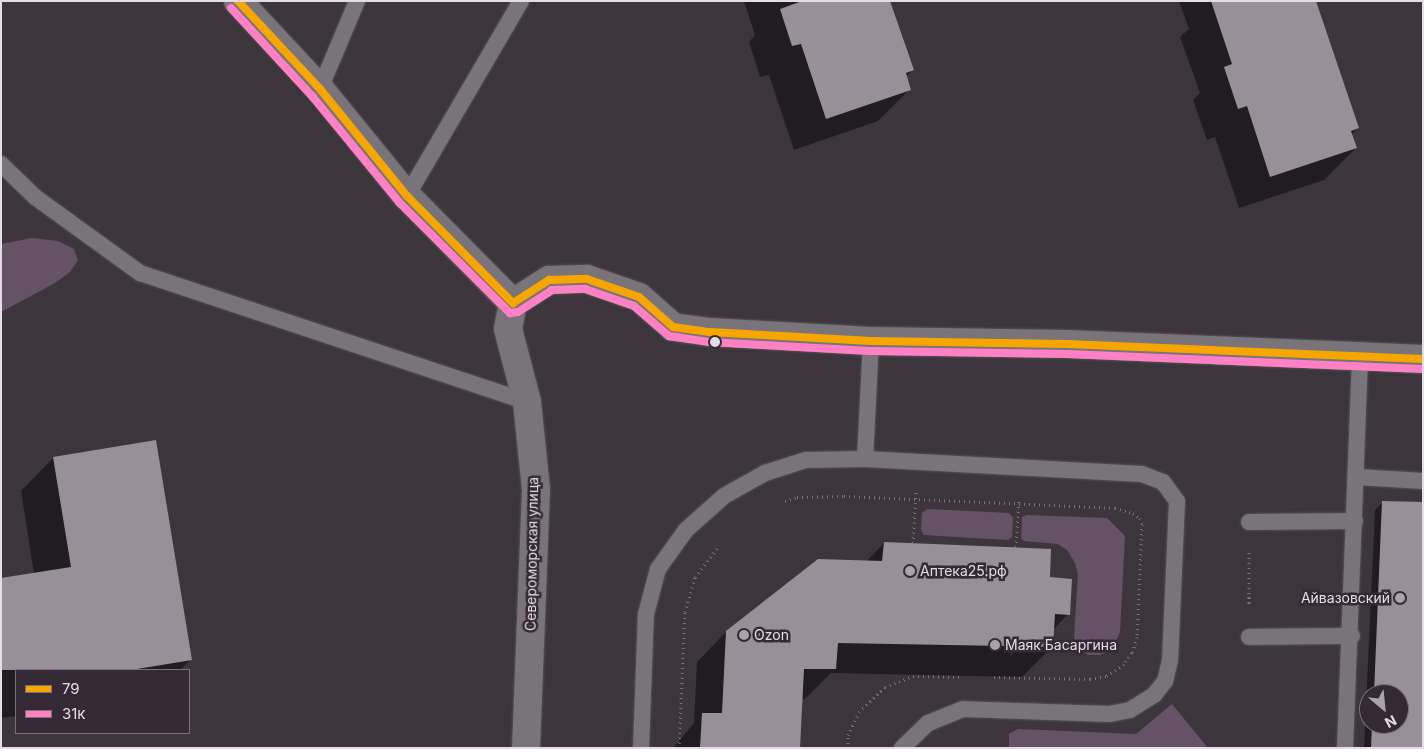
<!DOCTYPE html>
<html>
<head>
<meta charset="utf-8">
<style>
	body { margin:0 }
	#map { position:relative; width:1424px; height:749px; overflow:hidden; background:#3c363c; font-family:Inter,sans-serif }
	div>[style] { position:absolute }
	.green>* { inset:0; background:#665266 }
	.shadow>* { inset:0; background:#0007 }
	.building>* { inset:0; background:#989099 }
	.path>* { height:3px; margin-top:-1.5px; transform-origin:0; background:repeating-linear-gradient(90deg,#787478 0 1px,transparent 0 5px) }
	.roads { filter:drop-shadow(0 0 1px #565256) drop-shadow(0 0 1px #565256) }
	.service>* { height:16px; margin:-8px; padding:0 8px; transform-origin:8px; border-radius:8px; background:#787479 }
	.minor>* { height:28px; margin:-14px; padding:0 14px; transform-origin:14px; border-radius:14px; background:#787479 }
	.tertiary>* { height:28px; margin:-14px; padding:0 14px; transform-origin:14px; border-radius:14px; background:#787479 }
	.bus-1>* { height:8px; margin:-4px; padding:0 4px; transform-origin:4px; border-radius:4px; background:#f7a600 }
	.bus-2>* { height:8px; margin:-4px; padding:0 4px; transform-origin:4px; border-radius:4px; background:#ff80c5 }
	.dots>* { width:14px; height:14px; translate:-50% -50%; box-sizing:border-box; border:2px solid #342935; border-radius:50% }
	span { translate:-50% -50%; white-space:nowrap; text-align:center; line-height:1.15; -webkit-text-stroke:5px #342935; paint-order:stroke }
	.street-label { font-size:14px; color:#e5dde5 }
	.poi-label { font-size:14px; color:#e5dde5 }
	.left { translate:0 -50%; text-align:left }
	.right { translate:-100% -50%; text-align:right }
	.frame { position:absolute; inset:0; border:2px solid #e5dde5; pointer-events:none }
	.legend { position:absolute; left:15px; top:669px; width:175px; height:65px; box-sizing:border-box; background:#342935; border:1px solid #7b717b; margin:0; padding:6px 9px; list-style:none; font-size:15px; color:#e5dde5 }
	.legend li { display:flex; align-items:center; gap:10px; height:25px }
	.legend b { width:25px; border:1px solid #7b717b }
	.north { position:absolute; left:1359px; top:684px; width:50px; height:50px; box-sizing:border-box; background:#342935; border:1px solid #7b717b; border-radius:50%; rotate:152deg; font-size:14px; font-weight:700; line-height:20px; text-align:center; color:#e5dde5 }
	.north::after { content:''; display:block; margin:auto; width:18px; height:22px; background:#aaa3aa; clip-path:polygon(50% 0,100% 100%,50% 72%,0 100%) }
</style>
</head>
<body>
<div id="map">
	<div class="green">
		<i style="clip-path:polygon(32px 238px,58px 241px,74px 249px,78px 260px,70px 272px,55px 283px,1px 312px,1px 244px)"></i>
		<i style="clip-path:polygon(927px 509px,1009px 513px,1013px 518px,1012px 537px,1008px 540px,924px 535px,921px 530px,922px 513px)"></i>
		<i style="clip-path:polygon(1027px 515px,1107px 518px,1125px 536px,1120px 632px,1113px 648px,1101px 655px,1088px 655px,1078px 648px,1074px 637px,1078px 574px,1075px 563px,1067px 550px,1058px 544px,1024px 541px,1021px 538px,1022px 517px)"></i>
		<i style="clip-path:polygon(1172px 704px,1208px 748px,1009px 747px,1009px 734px,1018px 729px,1136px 734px)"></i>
	</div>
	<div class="shadow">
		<i style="clip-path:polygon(744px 1px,889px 1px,912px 70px,906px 77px,910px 89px,878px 121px,794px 150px,769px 75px,760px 77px,749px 42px,755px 35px)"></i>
		<i style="clip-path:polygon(1179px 1px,1315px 1px,1358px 128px,1351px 135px,1356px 148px,1324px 180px,1239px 208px,1215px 137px,1207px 140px,1193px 100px,1200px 93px,1180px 37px,1189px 29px)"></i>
		<i style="clip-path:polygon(53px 458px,190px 660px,180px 670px,16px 670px,16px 716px,1px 718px,1px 580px,34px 574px,21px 491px)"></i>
		<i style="clip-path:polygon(evenodd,1383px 502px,1423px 748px,1364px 748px,1375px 510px,1383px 502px,1369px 694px,1399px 694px,1399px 724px,1369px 724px,1369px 694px)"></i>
		<i style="clip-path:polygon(884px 543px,1049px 578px,1068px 614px,1053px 630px,1052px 647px,1022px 677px,831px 673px,805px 699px,801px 699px,799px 748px,673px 748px,694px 723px,697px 662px,727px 631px,866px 562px)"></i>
	</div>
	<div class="building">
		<i style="clip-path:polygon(802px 1px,890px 1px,914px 70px,906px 73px,911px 90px,826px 119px,801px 44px,792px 46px,780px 9px)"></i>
		<i style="clip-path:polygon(1211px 1px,1316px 1px,1359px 128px,1351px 131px,1357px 148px,1270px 177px,1247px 106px,1238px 109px,1224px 67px,1232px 64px)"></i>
		<i style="clip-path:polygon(156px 440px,192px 660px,131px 670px,1px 670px,1px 578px,71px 567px,53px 457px)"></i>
		<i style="clip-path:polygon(1382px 501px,1423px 502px,1423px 748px,1371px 748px,1372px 724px,1399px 724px,1399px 694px,1374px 694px)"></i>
		<i style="clip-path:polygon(884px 542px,1051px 549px,1050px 577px,1072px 579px,1070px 615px,1055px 614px,1053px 647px,838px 643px,836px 669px,804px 669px,800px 748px,700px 748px,702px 713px,722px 713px,726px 631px,818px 559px,882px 561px)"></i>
	</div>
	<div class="path">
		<i style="left:785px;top:501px;width:13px;rotate:-18deg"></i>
		<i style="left:797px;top:497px;width:47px;rotate:-1.2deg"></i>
		<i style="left:844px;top:496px;width:271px;rotate:2.5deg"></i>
		<i style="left:1115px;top:508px;width:19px;rotate:16deg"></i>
		<i style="left:1133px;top:513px;width:9px;rotate:36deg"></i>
		<i style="left:1140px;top:518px;width:6px;rotate:72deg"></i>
		<i style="left:1142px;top:524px;width:113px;rotate:92.5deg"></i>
		<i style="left:1137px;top:637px;width:17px;rotate:107deg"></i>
		<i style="left:1132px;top:653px;width:14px;rotate:126deg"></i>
		<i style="left:1124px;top:664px;width:22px;rotate:146deg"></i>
		<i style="left:1106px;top:676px;width:16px;rotate:169deg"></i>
		<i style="left:1090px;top:679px;width:96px;rotate:-178.8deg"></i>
		<i style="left:913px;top:543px;width:52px;rotate:-86.7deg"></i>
		<i style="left:1016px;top:547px;width:49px;rotate:-86.5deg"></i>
		<i style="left:1249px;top:552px;width:54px;rotate:90deg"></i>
		<i style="left:679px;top:748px;width:136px;rotate:-87.5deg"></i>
		<i style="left:685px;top:612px;width:36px;rotate:-74deg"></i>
		<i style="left:695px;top:577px;width:40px;rotate:-53deg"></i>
		<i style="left:848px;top:748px;width:13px;rotate:-90deg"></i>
		<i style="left:848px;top:735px;width:25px;rotate:-64deg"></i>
		<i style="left:859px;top:712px;width:36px;rotate:-44deg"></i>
		<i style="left:885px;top:687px;width:30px;rotate:-21deg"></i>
		<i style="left:913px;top:676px;width:48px;rotate:1.2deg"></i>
	</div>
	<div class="roads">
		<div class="service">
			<i style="left:320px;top:89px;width:95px;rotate:-67.2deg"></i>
			<i style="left:1px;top:164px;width:47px;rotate:44.1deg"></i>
			<i style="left:35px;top:197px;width:130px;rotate:35.9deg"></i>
			<i style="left:140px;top:273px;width:408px;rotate:18.4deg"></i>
			<i style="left:407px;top:196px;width:226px;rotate:-59.7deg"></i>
			<i style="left:865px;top:459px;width:118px;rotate:-87.1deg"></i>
			<i style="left:1357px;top:477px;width:66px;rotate:3.5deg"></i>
			<i style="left:1249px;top:522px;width:106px;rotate:-0.5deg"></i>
			<i style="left:1249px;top:637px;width:103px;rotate:-0.6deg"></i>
			<i style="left:641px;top:748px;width:134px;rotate:-87.9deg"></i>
			<i style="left:646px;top:614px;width:47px;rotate:-75.1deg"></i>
			<i style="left:658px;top:569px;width:48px;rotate:-54.3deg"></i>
			<i style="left:686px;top:530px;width:51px;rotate:-41.8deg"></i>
			<i style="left:724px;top:496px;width:47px;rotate:-29.3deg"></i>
			<i style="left:765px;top:473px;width:43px;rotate:-17.6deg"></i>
			<i style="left:806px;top:460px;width:59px;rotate:-1deg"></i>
			<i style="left:865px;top:459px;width:277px;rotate:3.1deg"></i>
			<i style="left:1142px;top:474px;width:22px;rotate:21deg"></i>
			<i style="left:1163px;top:482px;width:24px;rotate:54deg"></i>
			<i style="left:1177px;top:501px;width:159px;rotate:92.5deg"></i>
			<i style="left:1170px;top:660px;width:22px;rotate:103deg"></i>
			<i style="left:1165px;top:681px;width:18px;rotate:128deg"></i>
			<i style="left:1154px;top:695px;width:28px;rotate:148deg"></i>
			<i style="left:1130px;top:710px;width:20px;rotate:169deg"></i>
			<i style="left:1110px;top:714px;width:147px;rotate:-178.1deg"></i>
			<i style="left:963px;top:709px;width:38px;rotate:158deg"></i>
			<i style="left:928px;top:723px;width:36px;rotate:136deg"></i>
			<i style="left:1345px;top:748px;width:392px;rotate:-87.8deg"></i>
		</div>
		<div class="minor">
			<i style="left:513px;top:303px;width:26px;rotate:101deg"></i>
			<i style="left:508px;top:329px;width:75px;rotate:75.4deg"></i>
			<i style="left:527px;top:402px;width:87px;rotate:84.1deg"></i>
			<i style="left:536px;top:489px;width:259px;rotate:92.2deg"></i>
		</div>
		<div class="tertiary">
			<i style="left:238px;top:1px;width:120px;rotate:47deg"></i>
			<i style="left:320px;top:89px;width:138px;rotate:50.9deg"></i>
			<i style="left:407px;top:196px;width:151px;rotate:45.3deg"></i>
			<i style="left:513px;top:303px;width:43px;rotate:-32.6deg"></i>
			<i style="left:549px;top:280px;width:38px;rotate:-2deg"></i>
			<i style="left:587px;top:279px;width:55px;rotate:19.1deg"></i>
			<i style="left:639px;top:297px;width:45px;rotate:41.4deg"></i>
			<i style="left:673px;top:327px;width:37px;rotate:8deg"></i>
			<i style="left:710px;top:332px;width:161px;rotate:3.2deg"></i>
			<i style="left:871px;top:341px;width:196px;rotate:0.9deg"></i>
			<i style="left:1067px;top:344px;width:356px;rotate:2.4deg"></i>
		</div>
	</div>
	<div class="bus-1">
		<i style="left:238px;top:1px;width:120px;rotate:47deg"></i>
		<i style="left:320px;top:89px;width:138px;rotate:50.9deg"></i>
		<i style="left:407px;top:196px;width:151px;rotate:45.3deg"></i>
		<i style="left:513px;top:303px;width:43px;rotate:-32.6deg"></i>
		<i style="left:549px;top:280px;width:38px;rotate:-2deg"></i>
		<i style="left:587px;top:279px;width:55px;rotate:19.1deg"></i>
		<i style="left:639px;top:297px;width:45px;rotate:41.4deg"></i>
		<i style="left:673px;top:327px;width:37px;rotate:8deg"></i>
		<i style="left:710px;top:332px;width:161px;rotate:3.2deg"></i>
		<i style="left:871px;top:341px;width:196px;rotate:0.9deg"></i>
		<i style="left:1067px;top:344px;width:356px;rotate:2.4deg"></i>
	</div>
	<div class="bus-2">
		<i style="left:231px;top:8px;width:120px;rotate:47.4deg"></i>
		<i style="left:312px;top:96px;width:139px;rotate:50.6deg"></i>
		<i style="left:400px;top:203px;width:156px;rotate:45deg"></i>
		<i style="left:510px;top:313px;width:8px;rotate:-7deg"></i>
		<i style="left:518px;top:312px;width:40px;rotate:-32.9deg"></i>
		<i style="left:552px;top:290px;width:33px;rotate:-2deg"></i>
		<i style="left:585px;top:289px;width:52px;rotate:19.1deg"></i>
		<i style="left:634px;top:306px;width:46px;rotate:40.6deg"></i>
		<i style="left:669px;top:336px;width:40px;rotate:8.5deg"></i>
		<i style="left:709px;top:342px;width:161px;rotate:3.2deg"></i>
		<i style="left:870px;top:351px;width:197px;rotate:0.9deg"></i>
		<i style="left:1067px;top:354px;width:356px;rotate:2.4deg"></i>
	</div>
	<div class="dots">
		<i style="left:715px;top:342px;background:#e5dde5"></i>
		<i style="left:910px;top:571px;background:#aaa3aa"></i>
		<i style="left:1400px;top:598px;background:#aaa3aa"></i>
		<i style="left:744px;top:635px;background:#aaa3aa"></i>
		<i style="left:995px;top:645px;background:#aaa3aa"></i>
	</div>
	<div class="street-label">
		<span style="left:532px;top:554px;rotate:-89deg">Североморская улица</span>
	</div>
	<div class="poi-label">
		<span class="left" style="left:920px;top:571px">Аптека25.рф</span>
		<span class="right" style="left:1390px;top:598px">Айвазовский</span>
		<span class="left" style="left:754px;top:635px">Ozon</span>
		<span class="left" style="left:1005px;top:645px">Маяк Басаргина</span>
	</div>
	<div class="frame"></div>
	<ul class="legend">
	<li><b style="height:6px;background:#f7a600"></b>79</li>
	<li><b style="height:6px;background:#ff80c5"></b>31к</li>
	</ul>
	<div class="north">N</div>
</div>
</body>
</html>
